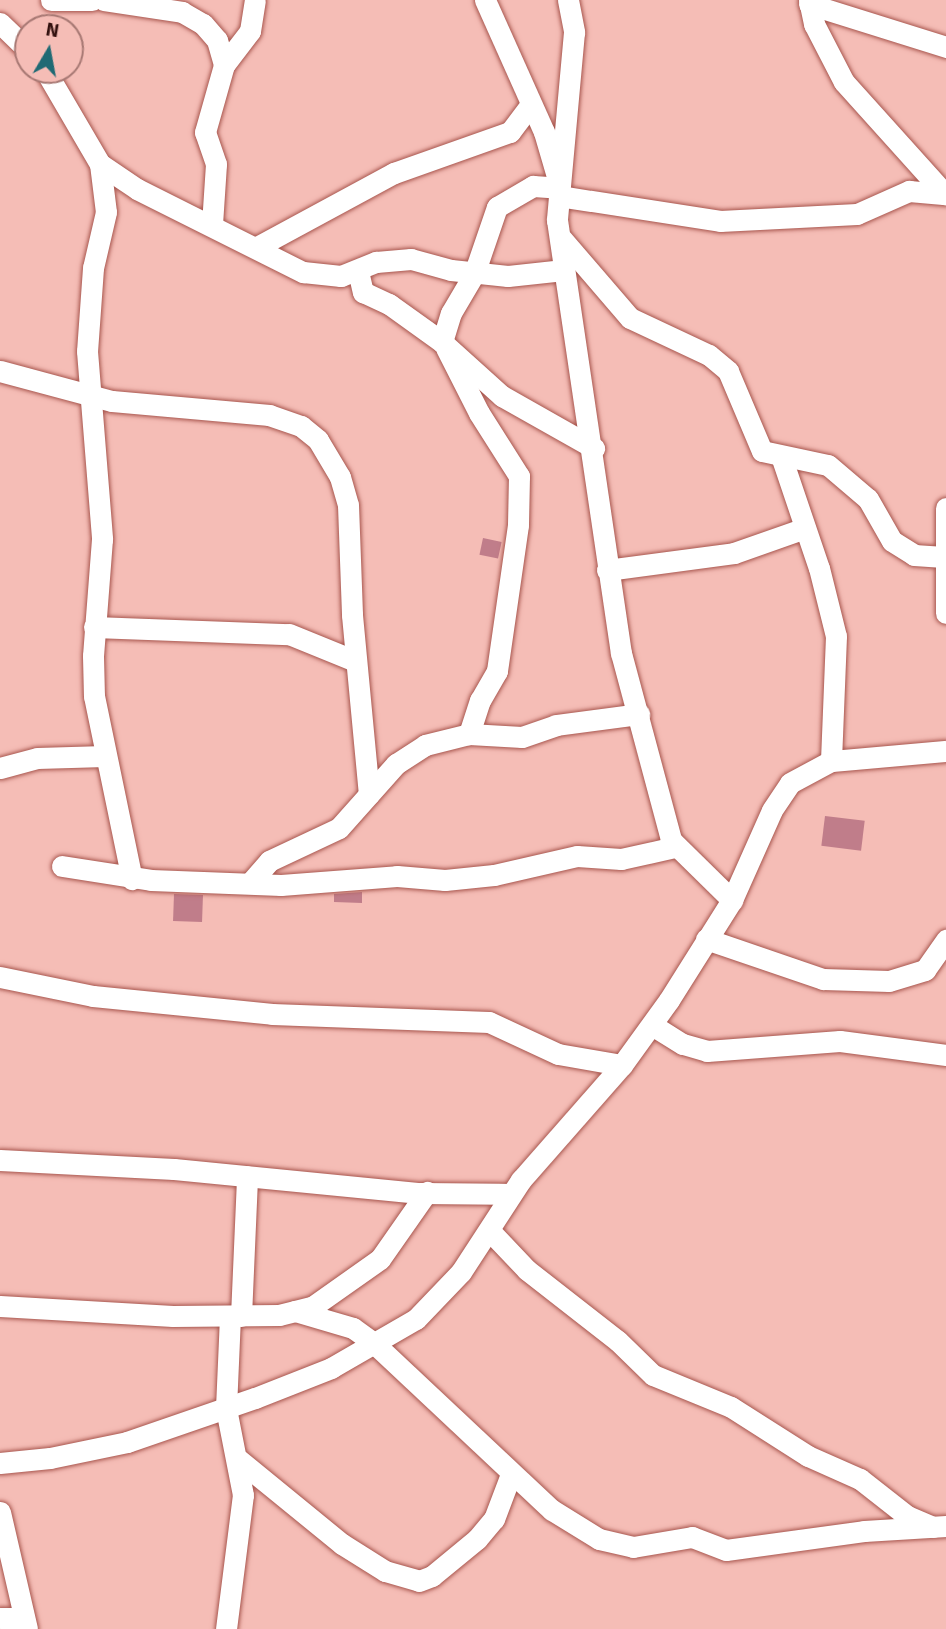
<!DOCTYPE html>
<html>
<head>
<meta charset="utf-8">
<style>
	body { margin:0 }
	#map { position:relative; width:946px; height:1629px; overflow:hidden; background:#f5bdb6; font-family:Signika,sans-serif }
	div>[style] { position:absolute }
	.building>* { inset:0; background:#c07d8a; transform-origin:0 0 }
	.roads { filter:drop-shadow(0 0 2px #a8564e) drop-shadow(0 0 2px #a8564e) }
	.street>* { height:21px; margin:-10.5px; padding:0 10.5px; transform-origin:10.5px; border-radius:10.5px; background:#fff }
	span { translate:-50% -50%; white-space:nowrap; text-align:center; line-height:1.15; -webkit-text-stroke:6px #f5bdb6; paint-order:stroke }
	.north { position:absolute; left:14px; top:14px; width:70px; height:70px; box-sizing:border-box; background:#f5bdb6; border:2px solid #a77873; border-radius:50%; rotate:10deg; font-size:19px; font-weight:700; line-height:28px; text-align:center; color:#33110f }
	.north::after { content:''; display:block; margin:auto; width:24px; height:32px; background:#206a74; clip-path:polygon(50% 0,100% 100%,50% 72%,0 100%) }
</style>
</head>
<body>
<div id="map">
	<div class="building">
		<i style="left:483px;top:538px;width:19px;height:17px;rotate:12deg"></i>
		<i style="left:825px;top:816px;width:40px;height:30px;rotate:7deg"></i>
		<i style="clip-path:polygon(362px 892px,362px 903px,334px 902px,334px 894px)"></i>
		<i style="left:174px;top:894px;width:29px;height:27px;rotate:2deg"></i>
	</div>
	<div class="roads">
		<div class="street">
			<i style="left:51px;top:0;width:41px"></i>
			<i style="left:104px;top:0;width:79px;rotate:8.7deg"></i>
			<i style="left:182px;top:12px;width:24px;rotate:30deg"></i>
			<i style="left:203px;top:24px;width:21px;rotate:49deg"></i>
			<i style="left:217px;top:40px;width:26px;rotate:74deg"></i>
			<i style="left:224px;top:65px;width:70px;rotate:105.8deg"></i>
			<i style="left:205px;top:132px;width:34px;rotate:71deg"></i>
			<i style="left:216px;top:164px;width:61px;rotate:93.8deg"></i>
			<i style="left:485px;top:0;width:145px;rotate:65.9deg"></i>
			<i style="left:544px;top:132px;width:43px;rotate:73.7deg"></i>
			<i style="left:568px;top:0;width:33px;rotate:79deg"></i>
			<i style="left:574px;top:32px;width:189px;rotate:95.2deg"></i>
			<i style="left:557px;top:220px;width:438px;rotate:81.6deg"></i>
			<i style="left:621px;top:653px;width:194px;rotate:75deg"></i>
			<i style="left:671px;top:840px;width:86px;rotate:44.5deg"></i>
			<i style="left:809px;top:0;width:25px;rotate:78deg"></i>
			<i style="left:814px;top:24px;width:65px;rotate:62.7deg"></i>
			<i style="left:844px;top:82px;width:151px;rotate:48deg"></i>
			<i style="left:809px;top:4px;width:144px;rotate:17.4deg"></i>
			<i style="left:0;top:23px;width:39px;rotate:44deg"></i>
			<i style="left:224px;top:65px;width:43px;rotate:-52.6deg"></i>
			<i style="left:250px;top:31px;width:31px;rotate:-81deg"></i>
			<i style="left:45px;top:70px;width:109px;rotate:59.7deg"></i>
			<i style="left:100px;top:164px;width:45px;rotate:34deg"></i>
			<i style="left:137px;top:189px;width:186px;rotate:26.6deg"></i>
			<i style="left:303px;top:272px;width:38px;rotate:6deg"></i>
			<i style="left:341px;top:276px;width:38px;rotate:-22deg"></i>
			<i style="left:376px;top:262px;width:35px;rotate:-5deg"></i>
			<i style="left:411px;top:259px;width:41px;rotate:15.4deg"></i>
			<i style="left:451px;top:270px;width:57px;rotate:6deg"></i>
			<i style="left:508px;top:276px;width:56px;rotate:-6.1deg"></i>
			<i style="left:100px;top:164px;width:48px;rotate:82.9deg"></i>
			<i style="left:106px;top:212px;width:57px;rotate:103.1deg"></i>
			<i style="left:93px;top:268px;width:83px;rotate:94.1deg"></i>
			<i style="left:87px;top:351px;width:189px;rotate:85.4deg"></i>
			<i style="left:102px;top:539px;width:117px;rotate:94.4deg"></i>
			<i style="left:93px;top:656px;width:40px;rotate:88.6deg"></i>
			<i style="left:94px;top:696px;width:187px;rotate:78.3deg"></i>
			<i style="left:559px;top:196px;width:163px;rotate:8.8deg"></i>
			<i style="left:720px;top:221px;width:137px;rotate:-2.9deg"></i>
			<i style="left:857px;top:214px;width:57px;rotate:-23.9deg"></i>
			<i style="left:909px;top:191px;width:37px;rotate:5deg"></i>
			<i style="left:562px;top:239px;width:104px;rotate:49.3deg"></i>
			<i style="left:630px;top:318px;width:87px;rotate:25.1deg"></i>
			<i style="left:709px;top:355px;width:25px;rotate:40deg"></i>
			<i style="left:728px;top:371px;width:87px;rotate:67deg"></i>
			<i style="left:762px;top:451px;width:67px;rotate:12deg"></i>
			<i style="left:828px;top:465px;width:52px;rotate:40.4deg"></i>
			<i style="left:868px;top:499px;width:48px;rotate:60.3deg"></i>
			<i style="left:892px;top:541px;width:26px;rotate:32deg"></i>
			<i style="left:914px;top:555px;width:30px;rotate:4deg"></i>
			<i style="left:257px;top:247px;width:156px;rotate:-28.4deg"></i>
			<i style="left:394px;top:173px;width:123px;rotate:-19.5deg"></i>
			<i style="left:510px;top:132px;width:35px;rotate:-53deg"></i>
			<i style="left:358px;top:271px;width:22px;rotate:77deg"></i>
			<i style="left:363px;top:292px;width:29px;rotate:25deg"></i>
			<i style="left:389px;top:304px;width:65px;rotate:35.6deg"></i>
			<i style="left:442px;top:342px;width:81px;rotate:42deg"></i>
			<i style="left:502px;top:396px;width:106px;rotate:29.5deg"></i>
			<i style="left:442px;top:342px;width:30px;rotate:-73deg"></i>
			<i style="left:451px;top:313px;width:45px;rotate:-59.5deg"></i>
			<i style="left:474px;top:274px;width:71px;rotate:-71.1deg"></i>
			<i style="left:497px;top:207px;width:42px;rotate:-30.3deg"></i>
			<i style="left:533px;top:186px;width:26px;rotate:4deg"></i>
			<i style="left:446px;top:348px;width:73px;rotate:63.1deg"></i>
			<i style="left:479px;top:413px;width:75px;rotate:57.6deg"></i>
			<i style="left:519px;top:476px;width:49px;rotate:91.2deg"></i>
			<i style="left:518px;top:525px;width:148px;rotate:98.2deg"></i>
			<i style="left:497px;top:671px;width:34px;rotate:120deg"></i>
			<i style="left:480px;top:700px;width:36px;rotate:108deg"></i>
			<i style="left:0;top:371px;width:116px;rotate:15deg"></i>
			<i style="left:112px;top:401px;width:158px;rotate:5.1deg"></i>
			<i style="left:269px;top:415px;width:34px;rotate:19deg"></i>
			<i style="left:301px;top:426px;width:22px;rotate:39deg"></i>
			<i style="left:318px;top:440px;width:43px;rotate:59.3deg"></i>
			<i style="left:340px;top:477px;width:29px;rotate:74deg"></i>
			<i style="left:348px;top:505px;width:110px;rotate:87.9deg"></i>
			<i style="left:352px;top:615px;width:180px;rotate:84.6deg"></i>
			<i style="left:781px;top:456px;width:118px;rotate:71.3deg"></i>
			<i style="left:819px;top:568px;width:70px;rotate:76deg"></i>
			<i style="left:836px;top:636px;width:125px;rotate:92.3deg"></i>
			<i style="left:946px;top:508px;width:105px;rotate:90deg"></i>
			<i style="left:607px;top:570px;width:128px;rotate:-7.6deg"></i>
			<i style="left:734px;top:553px;width:75px;rotate:-19.4deg"></i>
			<i style="left:94px;top:627px;width:195px;rotate:2.1deg"></i>
			<i style="left:289px;top:634px;width:71px;rotate:22.2deg"></i>
			<i style="left:0;top:768px;width:38px;rotate:-15deg"></i>
			<i style="left:37px;top:758px;width:68px;rotate:-1.7deg"></i>
			<i style="left:62px;top:866px;width:90px;rotate:8.9deg"></i>
			<i style="left:151px;top:880px;width:130px;rotate:2.2deg"></i>
			<i style="left:281px;top:885px;width:116px;rotate:-4.4deg"></i>
			<i style="left:397px;top:876px;width:48px;rotate:4.8deg"></i>
			<i style="left:445px;top:880px;width:49px;rotate:-5.8deg"></i>
			<i style="left:494px;top:875px;width:85px;rotate:-12.9deg"></i>
			<i style="left:577px;top:856px;width:44px;rotate:3.9deg"></i>
			<i style="left:621px;top:859px;width:55px;rotate:-12.5deg"></i>
			<i style="left:251px;top:882px;width:28px;rotate:-49deg"></i>
			<i style="left:269px;top:861px;width:77px;rotate:-25.2deg"></i>
			<i style="left:339px;top:828px;width:86px;rotate:-48.3deg"></i>
			<i style="left:396px;top:764px;width:35px;rotate:-33deg"></i>
			<i style="left:425px;top:745px;width:45px;rotate:-14deg"></i>
			<i style="left:469px;top:734px;width:53px;rotate:3.2deg"></i>
			<i style="left:522px;top:737px;width:36px;rotate:-19deg"></i>
			<i style="left:556px;top:725px;width:84px;rotate:-7.5deg"></i>
			<i style="left:706px;top:939px;width:124px;rotate:18.9deg"></i>
			<i style="left:823px;top:979px;width:66px;rotate:1.7deg"></i>
			<i style="left:889px;top:981px;width:38px;rotate:-17deg"></i>
			<i style="left:925px;top:970px;width:37px;rotate:-55deg"></i>
			<i style="left:0;top:977px;width:95px;rotate:11.5deg"></i>
			<i style="left:93px;top:996px;width:180px;rotate:5.7deg"></i>
			<i style="left:272px;top:1014px;width:217px;rotate:2.1deg"></i>
			<i style="left:489px;top:1022px;width:76px;rotate:24.9deg"></i>
			<i style="left:558px;top:1054px;width:65px;rotate:9.8deg"></i>
			<i style="left:652px;top:1025px;width:36px;rotate:32deg"></i>
			<i style="left:683px;top:1044px;width:25px;rotate:16deg"></i>
			<i style="left:707px;top:1051px;width:133px;rotate:-4.3deg"></i>
			<i style="left:840px;top:1041px;width:107px;rotate:7.5deg"></i>
			<i style="left:0;top:1160px;width:174px;rotate:3deg"></i>
			<i style="left:174px;top:1169px;width:247px;rotate:5.6deg"></i>
			<i style="left:420px;top:1193px;width:90px;rotate:0.6deg"></i>
			<i style="left:489px;top:1230px;width:55px;rotate:46.5deg"></i>
			<i style="left:527px;top:1270px;width:115px;rotate:38deg"></i>
			<i style="left:618px;top:1341px;width:49px;rotate:44.2deg"></i>
			<i style="left:653px;top:1375px;width:84px;rotate:22.3deg"></i>
			<i style="left:731px;top:1407px;width:91px;rotate:32.5deg"></i>
			<i style="left:808px;top:1456px;width:57px;rotate:23.9deg"></i>
			<i style="left:860px;top:1479px;width:60px;rotate:38.2deg"></i>
			<i style="left:907px;top:1516px;width:28px;rotate:23deg"></i>
			<i style="left:0;top:1306px;width:173px;rotate:3.3deg"></i>
			<i style="left:173px;top:1316px;width:106px;rotate:-0.5deg"></i>
			<i style="left:279px;top:1315px;width:34px;rotate:-14deg"></i>
			<i style="left:312px;top:1307px;width:83px;rotate:-35.2deg"></i>
			<i style="left:380px;top:1259px;width:82px;rotate:-55deg"></i>
			<i style="left:295px;top:1311px;width:60px;rotate:16.3deg"></i>
			<i style="left:353px;top:1328px;width:29px;rotate:36deg"></i>
			<i style="left:376px;top:1345px;width:241px;rotate:43.2deg"></i>
			<i style="left:552px;top:1510px;width:55px;rotate:31.7deg"></i>
			<i style="left:599px;top:1539px;width:35px;rotate:13deg"></i>
			<i style="left:633px;top:1547px;width:60px;rotate:-9.6deg"></i>
			<i style="left:692px;top:1537px;width:36px;rotate:21deg"></i>
			<i style="left:726px;top:1550px;width:139px;rotate:-7.8deg"></i>
			<i style="left:864px;top:1531px;width:82px;rotate:-3.5deg"></i>
			<i style="left:241px;top:1316px;width:140px;rotate:-87.5deg"></i>
			<i style="left:239px;top:1460px;width:133px;rotate:39.2deg"></i>
			<i style="left:342px;top:1544px;width:51px;rotate:32.1deg"></i>
			<i style="left:385px;top:1571px;width:35px;rotate:16deg"></i>
			<i style="left:419px;top:1581px;width:14px;rotate:-21deg"></i>
			<i style="left:432px;top:1576px;width:58px;rotate:-39.4deg"></i>
			<i style="left:477px;top:1539px;width:26px;rotate:-50deg"></i>
			<i style="left:494px;top:1519px;width:48px;rotate:-69.3deg"></i>
			<i style="left:0;top:1463px;width:50px;rotate:-5.7deg"></i>
			<i style="left:50px;top:1458px;width:79px;rotate:-11.7deg"></i>
			<i style="left:127px;top:1442px;width:135px;rotate:-19deg"></i>
			<i style="left:255px;top:1398px;width:82px;rotate:-21.5deg"></i>
			<i style="left:331px;top:1368px;width:98px;rotate:-30deg"></i>
			<i style="left:416px;top:1319px;width:65px;rotate:-46.2deg"></i>
			<i style="left:461px;top:1272px;width:110px;rotate:-56.9deg"></i>
			<i style="left:521px;top:1180px;width:153px;rotate:-48.7deg"></i>
			<i style="left:622px;top:1065px;width:80px;rotate:-54.1deg"></i>
			<i style="left:669px;top:1000px;width:118px;rotate:-57.8deg"></i>
			<i style="left:732px;top:900px;width:98px;rotate:-66deg"></i>
			<i style="left:772px;top:810px;width:32px;rotate:-56deg"></i>
			<i style="left:790px;top:783px;width:47px;rotate:-28.2deg"></i>
			<i style="left:831px;top:761px;width:115px;rotate:-5deg"></i>
			<i style="left:0;top:1512px;width:120px;rotate:77deg"></i>
			<i style="left:0;top:1618px;width:24px"></i>
			<i style="left:226px;top:1629px;width:135px;rotate:-82.8deg"></i>
			<i style="left:243px;top:1495px;width:89px;rotate:-101.1deg"></i>
			<i style="left:226px;top:1408px;width:92px;rotate:-87.5deg"></i>
		</div>
	</div>
	<div class="north">N</div>
</div>
</body>
</html>
